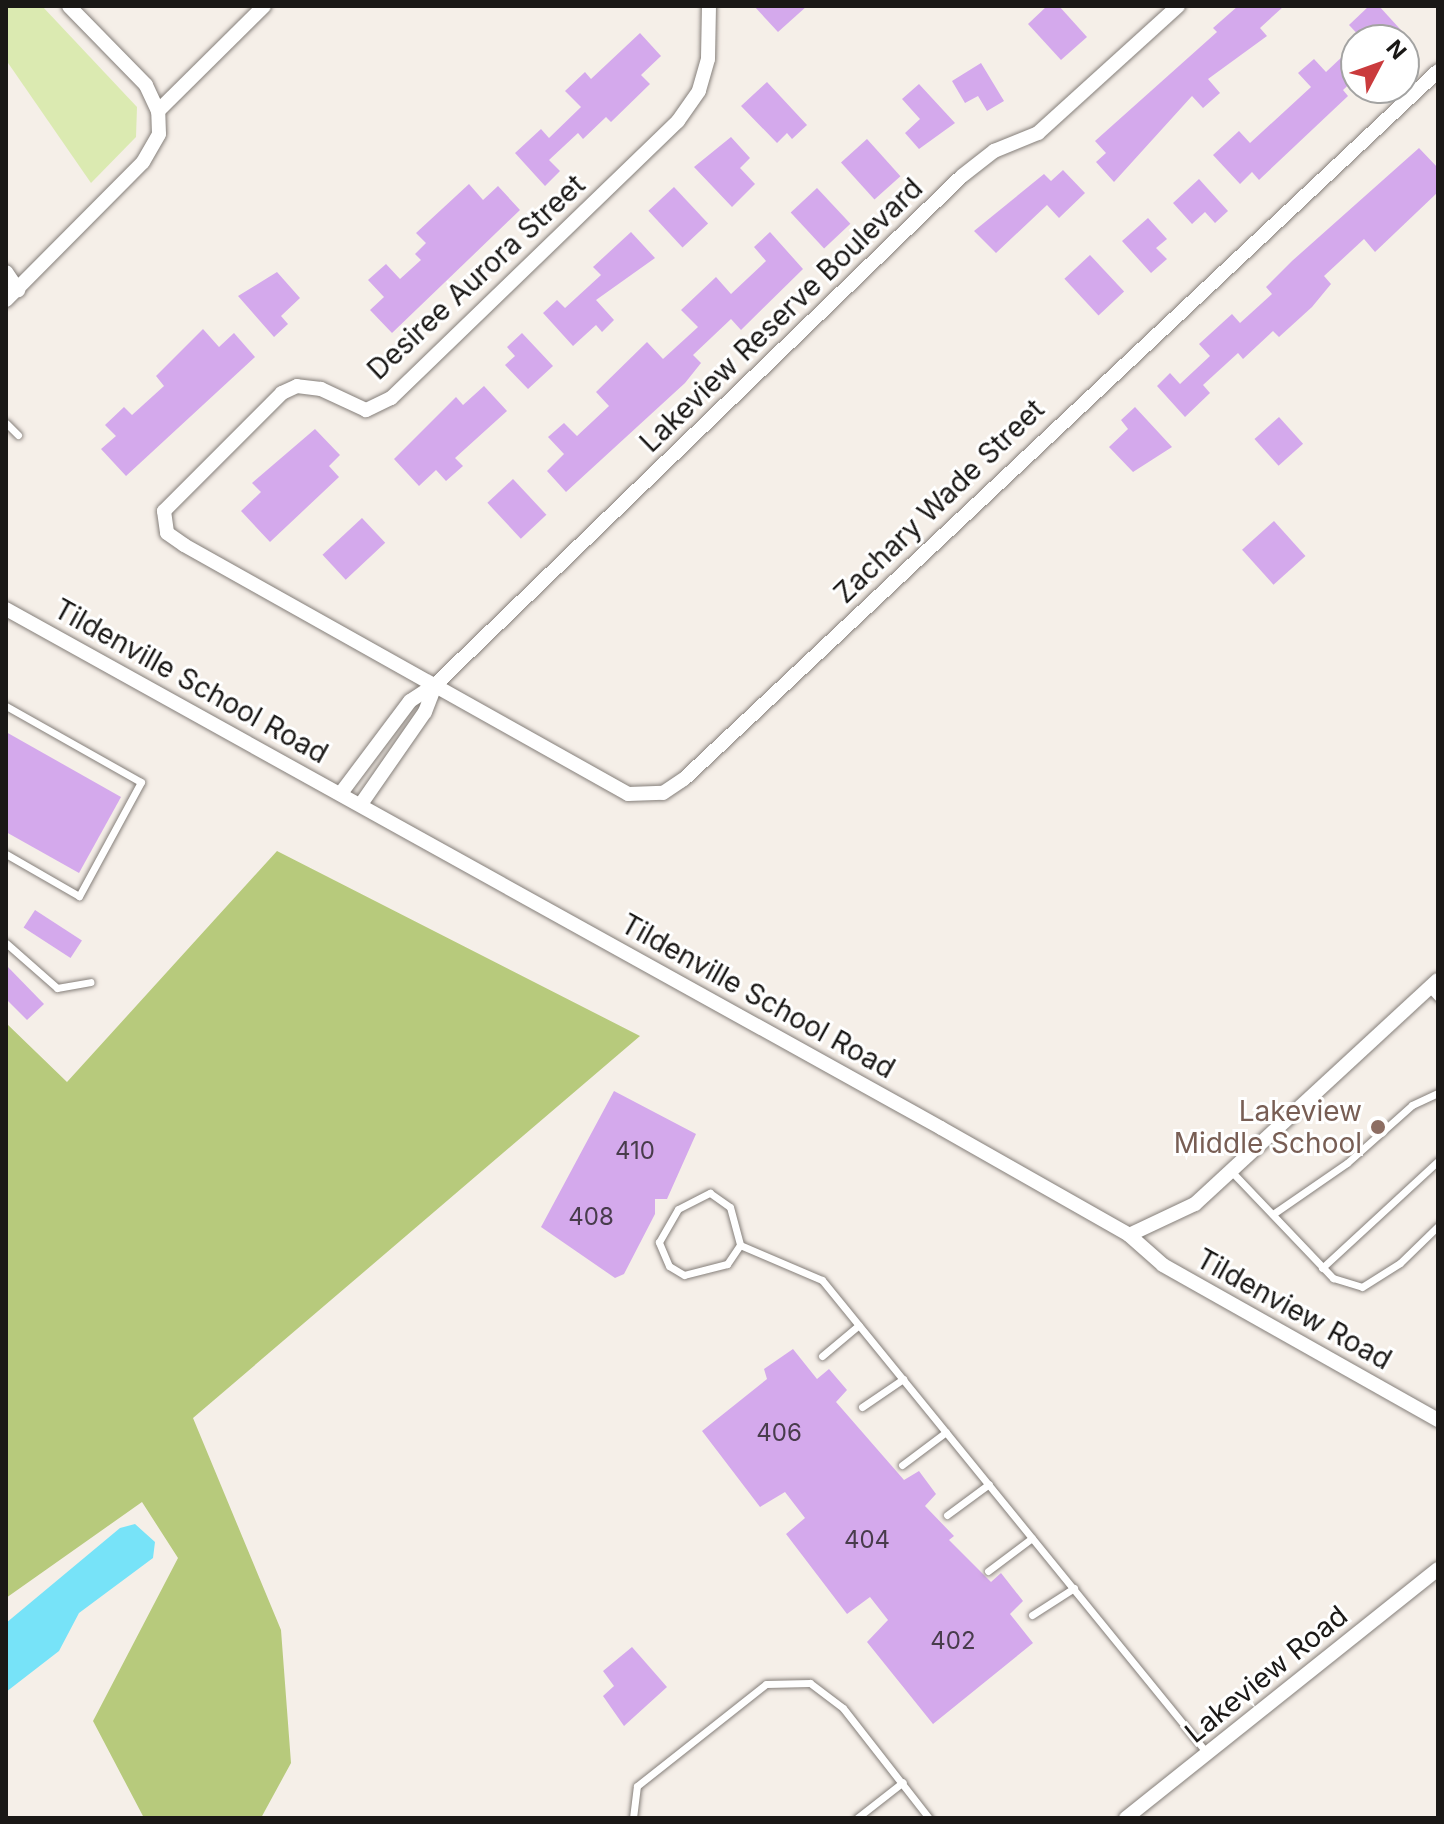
<!DOCTYPE html>
<html>
<head>
<meta charset="utf-8">
<style>
	body { margin:0 }
	#map { position:relative; width:1444px; height:1824px; overflow:hidden; background:#f5efe8; font-family:Inter,sans-serif }
	div>[style] { position:absolute }
	.green>* { inset:0; background:#dbeab1 }
	.forest>* { inset:0; background:#b7ca7c }
	.water>* { inset:0; background:#77e3f8 }
	.building>* { inset:0; background:#d4a9ec; transform-origin:0 0 }
	.roads { filter:drop-shadow(0 0 2px #857f7a) drop-shadow(0 0 2px #857f7a) }
	.lane>* { height:7px; margin:-3.5px; padding:0 3.5px; transform-origin:3.5px; border-radius:3.5px; background:#fff }
	.street>* { height:14px; margin:-7px; padding:0 7px; transform-origin:7px; border-radius:7px; background:#fff }
	.dots>* { width:22px; height:22px; translate:-50% -50%; box-sizing:border-box; border:4px solid #fff; border-radius:50% }
	span { translate:-50% -50%; white-space:nowrap; text-align:center; line-height:1.15; -webkit-text-stroke:6px #fff; paint-order:stroke }
	.number-label { font-size:24px; color:#483c4c }
	.number-label span { -webkit-text-stroke-width:0 }
	.street-label { font-size:28px; color:#1a1816 }
	.education-label { font-size:28px; color:#785e54 }
	.right { translate:-100% -50%; text-align:right }
	.frame { position:absolute; inset:0; border:8px solid #1a1816; pointer-events:none }
	.north { position:absolute; left:1340px; top:24px; width:80px; height:80px; box-sizing:border-box; background:#fff; border:2px solid #a3a3a2; border-radius:50%; rotate:49deg; font-size:22px; font-weight:700; line-height:32px; text-align:center; color:#1a1816 }
	.north::after { content:''; display:block; margin:auto; width:28px; height:36px; background:#ca3b3d; clip-path:polygon(50% 0,100% 100%,50% 72%,0 100%) }
</style>
</head>
<body>
<div id="map">
	<div class="green">
		<i style="clip-path:polygon(6px 6px,42px 6px,137px 107px,136px 137px,91px 183px,6px 60px)"></i>
	</div>
	<div class="forest">
		<i style="clip-path:polygon(277px 851px,640px 1036px,193px 1418px,281px 1630px,291px 1763px,261px 1818px,144px 1818px,93px 1721px,178px 1558px,142px 1502px,6px 1598px,6px 1023px,67px 1082px)"></i>
	</div>
	<div class="water">
		<i style="clip-path:polygon(135px 1524px,155px 1542px,153px 1558px,79px 1613px,59px 1651px,6px 1692px,6px 1623px,120px 1528px)"></i>
	</div>
	<div class="building">
		<i style="clip-path:polygon(754px 6px,807px 6px,778px 32px)"></i>
		<i style="clip-path:polygon(1047px 6px,1059px 6px,1087px 37px,1061px 60px,1028px 24px)"></i>
		<i style="clip-path:polygon(1238px 6px,1284px 6px,1260px 28px,1267px 36px,1208px 79px,1220px 93px,1203px 108px,1192px 96px,1114px 182px,1096px 162px,1106px 153px,1095px 141px,1217px 32px,1213px 28px)"></i>
		<i style="clip-path:polygon(1369px 6px,1379px 6px,1410px 40px,1363px 40px,1349px 25px)"></i>
		<i style="clip-path:polygon(640px 33px,661px 56px,641px 75px,650px 84px,611px 122px,606px 117px,583px 139px,578px 133px,549px 160px,560px 171px,545px 186px,515px 153px,541px 129px,549px 138px,581px 107px,565px 91px,585px 72px,591px 79px)"></i>
		<i style="clip-path:polygon(1344px 55px,1356px 67px,1356px 78px,1343px 90px,1348px 96px,1259px 180px,1252px 172px,1240px 184px,1213px 155px,1239px 131px,1250px 143px,1311px 87px,1298px 73px,1314px 59px,1326px 72px)"></i>
		<i style="clip-path:polygon(981px 63px,1004px 101px,987px 111px,978px 96px,965px 103px,952px 81px)"></i>
		<i style="clip-path:polygon(767px 82px,807px 125px,792px 139px,787px 133px,777px 143px,741px 106px)"></i>
		<i style="clip-path:polygon(919px 84px,955px 123px,919px 149px,905px 133px,920px 119px,902px 99px)"></i>
		<i style="clip-path:polygon(731px 137px,750px 158px,740px 168px,755px 184px,732px 207px,694px 167px)"></i>
		<i style="left:867px;top:139px;width:50px;height:35px;rotate:48deg"></i>
		<i style="clip-path:polygon(1419px 148px,1438px 168px,1438px 192px,1375px 252px,1364px 239px,1324px 276px,1331px 284px,1312px 307px,1279px 337px,1273px 331px,1243px 359px,1238px 353px,1203px 385px,1210px 393px,1185px 417px,1157px 386px,1170px 373px,1180px 384px,1210px 356px,1199px 344px,1232px 314px,1240px 323px,1272px 294px,1266px 287px,1292px 261px)"></i>
		<i style="clip-path:polygon(1063px 170px,1085px 193px,1059px 218px,1047px 205px,996px 253px,974px 231px,1044px 174px,1051px 181px)"></i>
		<i style="clip-path:polygon(1199px 179px,1228px 211px,1215px 223px,1205px 212px,1192px 224px,1173px 203px)"></i>
		<i style="clip-path:polygon(469px 184px,483px 200px,498px 186px,520px 210px,392px 333px,370px 310px,384px 297px,368px 280px,386px 264px,400px 279px,421px 260px,415px 254px,426px 243px,416px 233px)"></i>
		<i style="left:674px;top:187px;width:50px;height:35px;rotate:47deg"></i>
		<i style="left:817px;top:188px;width:49px;height:36px;rotate:47deg"></i>
		<i style="clip-path:polygon(1148px 218px,1167px 239px,1156px 248px,1167px 259px,1151px 273px,1122px 241px)"></i>
		<i style="clip-path:polygon(631px 232px,655px 258px,596px 300px,614px 320px,602px 332px,596px 325px,573px 346px,543px 313px,557px 300px,565px 308px,601px 275px,593px 267px)"></i>
		<i style="clip-path:polygon(770px 232px,803px 269px,741px 330px,731px 319px,693px 355px,701px 363px,685px 383px,566px 492px,547px 471px,564px 454px,548px 437px,564px 423px,577px 436px,609px 406px,596px 392px,647px 342px,663px 359px,698px 327px,681px 310px,716px 277px,731px 294px,766px 261px,754px 247px)"></i>
		<i style="left:1090px;top:255px;width:50px;height:35px;rotate:47deg"></i>
		<i style="clip-path:polygon(277px 272px,300px 298px,281px 316px,288px 324px,274px 337px,238px 296px)"></i>
		<i style="clip-path:polygon(203px 329px,219px 347px,234px 333px,255px 357px,126px 476px,101px 449px,116px 436px,105px 425px,124px 407px,132px 415px,164px 386px,156px 376px)"></i>
		<i style="clip-path:polygon(522px 333px,553px 366px,528px 389px,505px 365px,515px 356px,507px 347px)"></i>
		<i style="clip-path:polygon(484px 386px,507px 411px,455px 458px,463px 466px,446px 481px,436px 470px,419px 486px,394px 459px,456px 397px,463px 405px)"></i>
		<i style="clip-path:polygon(1135px 407px,1172px 447px,1133px 472px,1109px 447px,1128px 429px,1121px 420px)"></i>
		<i style="left:1279px;top:417px;width:36px;height:33px;rotate:48deg"></i>
		<i style="clip-path:polygon(315px 429px,340px 455px,329px 466px,339px 477px,270px 542px,241px 511px,261px 492px,252px 483px)"></i>
		<i style="left:513px;top:479px;width:49px;height:35px;rotate:47deg"></i>
		<i style="left:362px;top:518px;width:34px;height:54px;rotate:47deg"></i>
		<i style="left:1274px;top:521px;width:47px;height:43px;rotate:48deg"></i>
		<i style="clip-path:polygon(6px 732px,121px 797px,79px 873px,6px 832px)"></i>
		<i style="left:35px;top:910px;width:56px;height:21px;rotate:33deg"></i>
		<i style="clip-path:polygon(6px 965px,44px 1004px,27px 1020px,6px 999px)"></i>
		<i style="clip-path:polygon(614px 1091px,696px 1134px,667px 1199px,655px 1199px,655px 1214px,624px 1274px,615px 1278px,541px 1227px)"></i>
		<i style="clip-path:polygon(793px 1349px,817px 1379px,829px 1369px,847px 1390px,836px 1402px,904px 1480px,919px 1471px,936px 1494px,925px 1506px,954px 1536px,949px 1540px,991px 1582px,1001px 1573px,1023px 1601px,1010px 1614px,1033px 1643px,933px 1724px,867px 1642px,888px 1620px,870px 1597px,847px 1614px,786px 1534px,805px 1518px,785px 1492px,760px 1507px,702px 1431px,767px 1379px,764px 1369px)"></i>
		<i style="clip-path:polygon(632px 1647px,667px 1687px,624px 1726px,603px 1696px,614px 1686px,603px 1671px)"></i>
	</div>
	<div class="roads">
		<div class="lane">
			<i style="left:6px;top:423px;width:17px;rotate:45deg"></i>
			<i style="left:6px;top:706px;width:155px;rotate:29.4deg"></i>
			<i style="left:141px;top:782px;width:130px;rotate:118.5deg"></i>
			<i style="left:79px;top:896px;width:84px;rotate:-150.1deg"></i>
			<i style="left:6px;top:943px;width:68px;rotate:41.4deg"></i>
			<i style="left:57px;top:988px;width:34px;rotate:-10deg"></i>
			<i style="left:1429px;top:988px;width:13px;rotate:48deg"></i>
			<i style="left:1231px;top:1171px;width:148px;rotate:46.4deg"></i>
			<i style="left:1333px;top:1278px;width:30px;rotate:17deg"></i>
			<i style="left:1362px;top:1287px;width:45px;rotate:-32.3deg"></i>
			<i style="left:1400px;top:1263px;width:53px;rotate:-44.2deg"></i>
			<i style="left:1273px;top:1214px;width:90px;rotate:-34.6deg"></i>
			<i style="left:1347px;top:1163px;width:87px;rotate:-41.7deg"></i>
			<i style="left:1412px;top:1105px;width:29px;rotate:-25deg"></i>
			<i style="left:740px;top:1245px;width:23px;rotate:124deg"></i>
			<i style="left:727px;top:1264px;width:44px;rotate:165.7deg"></i>
			<i style="left:684px;top:1275px;width:17px;rotate:-149deg"></i>
			<i style="left:669px;top:1266px;width:26px;rotate:-113deg"></i>
			<i style="left:659px;top:1242px;width:38px;rotate:-60deg"></i>
			<i style="left:678px;top:1209px;width:36px;rotate:-27deg"></i>
			<i style="left:710px;top:1193px;width:24px;rotate:35deg"></i>
			<i style="left:730px;top:1207px;width:39px;rotate:75deg"></i>
			<i style="left:740px;top:1245px;width:89px;rotate:23.1deg"></i>
			<i style="left:822px;top:1280px;width:610px;rotate:50.86deg"></i>
			<i style="left:1322px;top:1268px;width:158px;rotate:-42.7deg"></i>
			<i style="left:822px;top:1356px;width:48px;rotate:-40deg"></i>
			<i style="left:862px;top:1407px;width:50px;rotate:-34.3deg"></i>
			<i style="left:902px;top:1465px;width:55px;rotate:-36.9deg"></i>
			<i style="left:947px;top:1515px;width:52px;rotate:-36.4deg"></i>
			<i style="left:988px;top:1571px;width:55px;rotate:-36.9deg"></i>
			<i style="left:1032px;top:1615px;width:50px;rotate:-32.7deg"></i>
			<i style="left:633px;top:1818px;width:32px;rotate:-83deg"></i>
			<i style="left:637px;top:1786px;width:164px;rotate:-38.3deg"></i>
			<i style="left:766px;top:1684px;width:44px;rotate:-1.3deg"></i>
			<i style="left:810px;top:1683px;width:41px;rotate:37.1deg"></i>
			<i style="left:843px;top:1708px;width:140px;rotate:52deg"></i>
			<i style="left:857px;top:1818px;width:58px;rotate:-38deg"></i>
		</div>
		<div class="street">
			<i style="left:709px;top:6px;width:53px;rotate:91.1deg"></i>
			<i style="left:708px;top:59px;width:33px;rotate:106deg"></i>
			<i style="left:699px;top:91px;width:37px;rotate:125deg"></i>
			<i style="left:678px;top:121px;width:399px;rotate:136deg"></i>
			<i style="left:391px;top:398px;width:28px;rotate:154deg"></i>
			<i style="left:366px;top:410px;width:50px;rotate:-155deg"></i>
			<i style="left:321px;top:389px;width:24px;rotate:-173deg"></i>
			<i style="left:297px;top:386px;width:17px;rotate:155deg"></i>
			<i style="left:282px;top:393px;width:167px;rotate:135deg"></i>
			<i style="left:164px;top:511px;width:22px;rotate:82deg"></i>
			<i style="left:167px;top:533px;width:21px;rotate:35deg"></i>
			<i style="left:184px;top:545px;width:509px;rotate:29.28deg"></i>
			<i style="left:628px;top:794px;width:35px;rotate:-2deg"></i>
			<i style="left:663px;top:793px;width:25px;rotate:-34deg"></i>
			<i style="left:684px;top:779px;width:1034px;rotate:-43.2deg"></i>
			<i style="left:158px;top:111px;width:149px;rotate:-44.7deg"></i>
			<i style="left:6px;top:272px;width:22px;rotate:56deg"></i>
			<i style="left:6px;top:300px;width:194px;rotate:-45.2deg"></i>
			<i style="left:143px;top:162px;width:32px;rotate:-60deg"></i>
			<i style="left:159px;top:134px;width:23px;rotate:-92deg"></i>
			<i style="left:158px;top:111px;width:29px;rotate:-115deg"></i>
			<i style="left:146px;top:85px;width:110px;rotate:-134.3deg"></i>
			<i style="left:6px;top:609px;width:1069px;rotate:29.03deg"></i>
			<i style="left:941px;top:1128px;width:216px;rotate:29.6deg"></i>
			<i style="left:1129px;top:1235px;width:45px;rotate:41.4deg"></i>
			<i style="left:1163px;top:1265px;width:316px;rotate:29.4deg"></i>
			<i style="left:341px;top:793px;width:115px;rotate:-53.1deg"></i>
			<i style="left:410px;top:701px;width:31px;rotate:-33deg"></i>
			<i style="left:436px;top:684px;width:731px;rotate:-44deg"></i>
			<i style="left:962px;top:176px;width:41px;rotate:-38deg"></i>
			<i style="left:994px;top:151px;width:48px;rotate:-22.2deg"></i>
			<i style="left:1038px;top:133px;width:189px;rotate:-42.2deg"></i>
			<i style="left:361px;top:804px;width:112px;rotate:-55.2deg"></i>
			<i style="left:425px;top:712px;width:30px;rotate:-69deg"></i>
			<i style="left:1129px;top:1235px;width:73px;rotate:-25.2deg"></i>
			<i style="left:1195px;top:1204px;width:330px;rotate:-42.7deg"></i>
			<i style="left:1126px;top:1818px;width:399px;rotate:-38.6deg"></i>
		</div>
	</div>
	<div class="dots">
		<i style="left:1378px;top:1127px;background:#8d6e63"></i>
	</div>
	<div class="number-label">
		<span style="left:635px;top:1151px">410</span>
		<span style="left:591px;top:1217px">408</span>
		<span style="left:779px;top:1433px">406</span>
		<span style="left:867px;top:1540px">404</span>
		<span style="left:953px;top:1641px">402</span>
	</div>
	<div class="street-label">
		<span style="left:476px;top:277px;rotate:-43deg">Desiree Aurora Street</span>
		<span style="left:781px;top:315px;rotate:-44deg">Lakeview Reserve Boulevard</span>
		<span style="left:939px;top:501px;rotate:-44deg">Zachary Wade Street</span>
		<span style="left:191px;top:681px;rotate:29deg">Tildenville School Road</span>
		<span style="left:758px;top:996px;rotate:29deg">Tildenville School Road</span>
		<span style="left:1294px;top:1309px;rotate:29deg">Tildenview Road</span>
		<span style="left:1266px;top:1674px;rotate:-39deg">Lakeview Road</span>
	</div>
	<div class="education-label">
		<span class="right" style="left:1362px;top:1127px">Lakeview<br>Middle School</span>
	</div>
	<div class="frame"></div>
	<div class="north">N</div>
</div>
</body>
</html>
